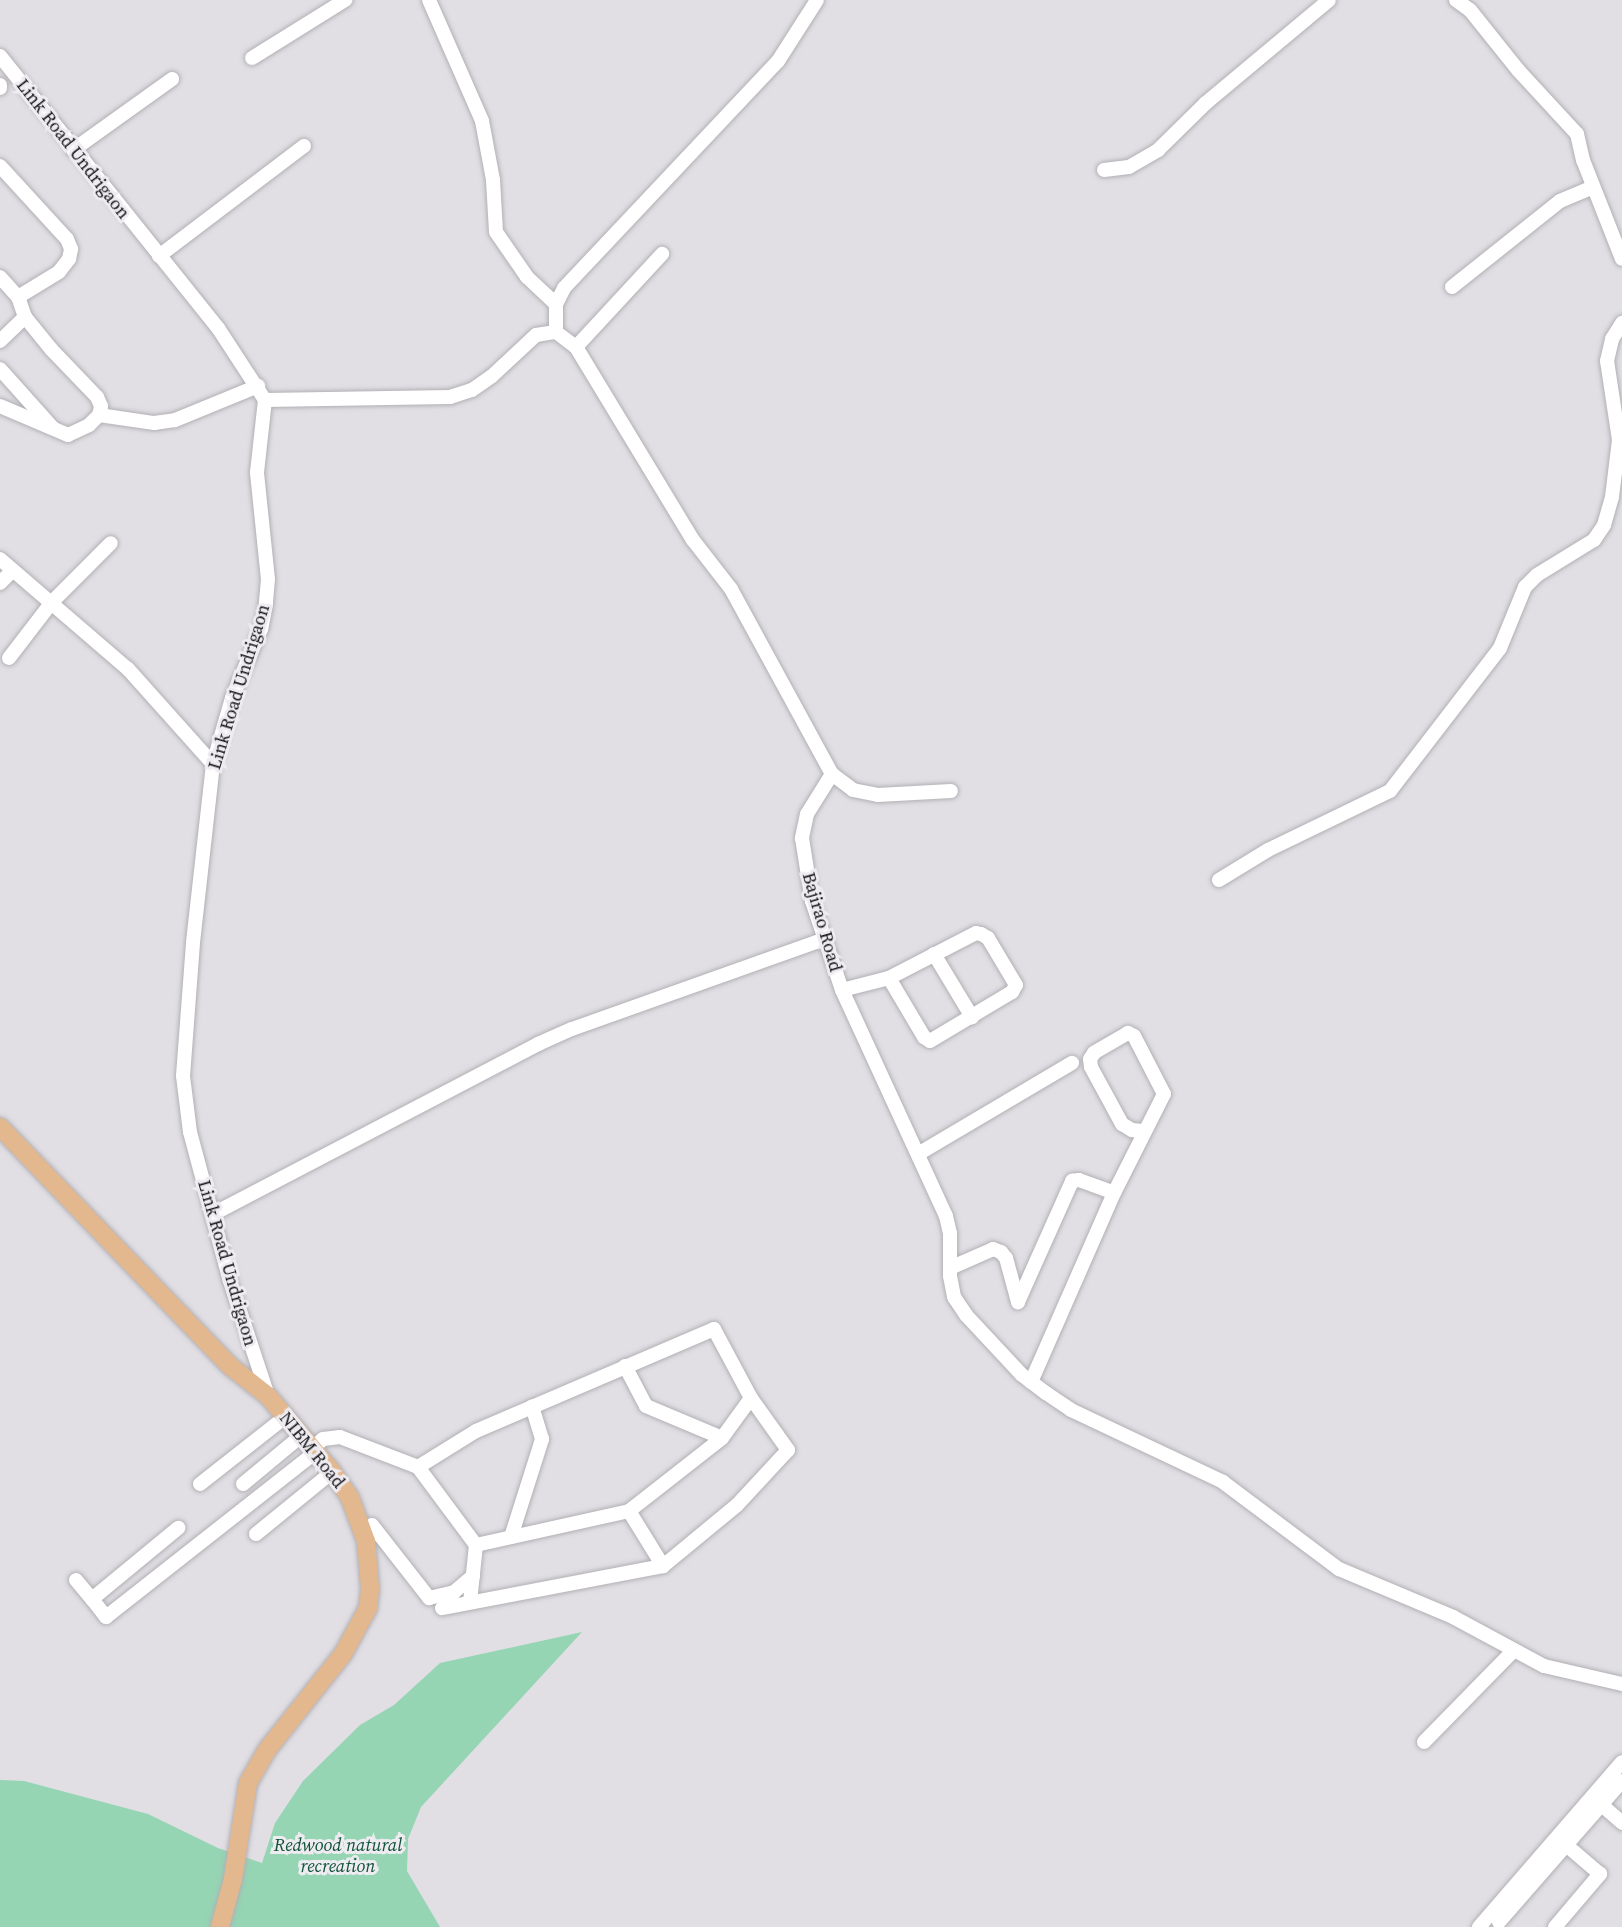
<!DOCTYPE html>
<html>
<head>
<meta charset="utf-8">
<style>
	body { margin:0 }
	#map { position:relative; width:1622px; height:1927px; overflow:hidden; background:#e1dfe4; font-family:"Source Serif 4",serif }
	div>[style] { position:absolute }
	.green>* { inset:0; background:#95d5b4 }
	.roads { filter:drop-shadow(0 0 2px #b2b0b5) drop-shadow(0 0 2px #b2b0b5) }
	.minor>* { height:14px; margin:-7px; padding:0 7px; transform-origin:7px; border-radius:7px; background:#fff }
	.major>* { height:18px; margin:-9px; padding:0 9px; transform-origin:9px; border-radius:9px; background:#e3b88e }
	span { translate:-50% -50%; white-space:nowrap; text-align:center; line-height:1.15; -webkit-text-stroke:6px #eeecf1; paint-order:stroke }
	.street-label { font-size:18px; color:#141315 }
	.park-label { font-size:18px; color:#0f5237; font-style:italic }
</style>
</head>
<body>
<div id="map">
	<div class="green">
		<i style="clip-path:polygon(582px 1632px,421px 1807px,408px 1839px,407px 1871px,440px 1927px,0 1927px,0 1780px,24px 1781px,148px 1814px,218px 1848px,262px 1863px,275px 1823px,303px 1781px,360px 1725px,394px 1705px,440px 1663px)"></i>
	</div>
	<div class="roads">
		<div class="minor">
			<i style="left:429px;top:0;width:132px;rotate:66.3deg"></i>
			<i style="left:482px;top:121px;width:60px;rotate:79.4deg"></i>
			<i style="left:493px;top:180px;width:52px;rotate:86.7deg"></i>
			<i style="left:496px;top:232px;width:55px;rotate:55.4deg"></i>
			<i style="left:527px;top:277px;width:40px;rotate:43deg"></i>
			<i style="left:1456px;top:0;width:17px;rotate:36deg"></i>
			<i style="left:1470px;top:10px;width:77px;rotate:51.3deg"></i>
			<i style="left:1518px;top:70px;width:87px;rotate:47.3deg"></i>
			<i style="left:1577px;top:134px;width:27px;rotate:77deg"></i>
			<i style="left:1583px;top:160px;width:106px;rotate:68.5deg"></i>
			<i style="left:0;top:56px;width:349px;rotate:51.3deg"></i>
			<i style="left:218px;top:328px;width:86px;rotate:56.9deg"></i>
			<i style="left:265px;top:400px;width:73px;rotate:96.3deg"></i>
			<i style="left:257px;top:473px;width:107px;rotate:84.1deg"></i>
			<i style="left:268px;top:579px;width:25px;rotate:95deg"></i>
			<i style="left:266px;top:604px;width:25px;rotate:101deg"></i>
			<i style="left:261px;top:629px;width:75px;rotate:112.8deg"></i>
			<i style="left:232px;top:698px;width:69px;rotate:106.1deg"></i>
			<i style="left:213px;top:764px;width:180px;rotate:96.4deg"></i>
			<i style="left:193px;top:943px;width:133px;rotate:94.3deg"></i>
			<i style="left:183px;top:1076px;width:56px;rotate:82.9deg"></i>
			<i style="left:190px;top:1132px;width:154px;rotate:75deg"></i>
			<i style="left:230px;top:1281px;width:121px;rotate:71.7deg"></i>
			<i style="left:252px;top:58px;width:110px;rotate:-31.9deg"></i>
			<i style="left:0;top:85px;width:3px;rotate:90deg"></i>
			<i style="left:73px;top:150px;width:122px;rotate:-35.6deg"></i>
			<i style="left:0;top:166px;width:99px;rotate:47.5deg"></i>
			<i style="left:67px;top:239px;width:11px;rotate:68deg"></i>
			<i style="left:71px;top:249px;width:10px;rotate:101deg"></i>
			<i style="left:69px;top:259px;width:16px;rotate:128deg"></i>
			<i style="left:59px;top:272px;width:48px;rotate:148.6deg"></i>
			<i style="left:18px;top:297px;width:27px;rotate:-132deg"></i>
			<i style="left:1104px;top:170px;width:25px;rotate:-7deg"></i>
			<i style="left:1129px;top:167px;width:34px;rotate:-30deg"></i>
			<i style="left:1158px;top:150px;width:67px;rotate:-44.4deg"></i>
			<i style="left:1206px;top:103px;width:160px;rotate:-39.9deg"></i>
			<i style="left:159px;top:256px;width:182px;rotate:-37.2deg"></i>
			<i style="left:1452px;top:287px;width:138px;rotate:-38.5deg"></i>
			<i style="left:1560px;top:201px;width:36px;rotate:-23deg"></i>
			<i style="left:556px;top:332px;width:25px;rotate:37deg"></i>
			<i style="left:576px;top:347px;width:226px;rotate:58.8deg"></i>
			<i style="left:693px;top:540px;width:62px;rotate:52.2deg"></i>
			<i style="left:731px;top:589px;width:211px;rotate:61.4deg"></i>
			<i style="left:832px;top:774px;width:26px;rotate:37deg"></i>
			<i style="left:853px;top:790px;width:25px;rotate:11deg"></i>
			<i style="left:878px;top:795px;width:73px;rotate:-3.1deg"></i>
			<i style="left:556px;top:332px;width:28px;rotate:-90deg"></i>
			<i style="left:556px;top:304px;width:18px;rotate:-63deg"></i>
			<i style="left:564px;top:288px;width:312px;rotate:-46.7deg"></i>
			<i style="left:778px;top:61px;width:72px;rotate:-57.4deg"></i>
			<i style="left:0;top:341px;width:35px;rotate:-44deg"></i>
			<i style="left:576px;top:347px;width:127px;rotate:-47.2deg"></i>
			<i style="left:0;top:369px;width:79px;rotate:48.1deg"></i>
			<i style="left:265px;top:400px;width:185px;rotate:-0.9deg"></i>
			<i style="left:450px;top:397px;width:23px;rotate:-18deg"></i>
			<i style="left:472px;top:390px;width:24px;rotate:-35deg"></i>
			<i style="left:492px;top:376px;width:60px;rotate:-43deg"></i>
			<i style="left:536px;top:335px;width:20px;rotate:-9deg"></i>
			<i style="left:0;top:406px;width:74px;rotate:23.1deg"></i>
			<i style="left:68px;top:435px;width:23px;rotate:-25deg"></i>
			<i style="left:89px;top:425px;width:14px;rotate:-45deg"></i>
			<i style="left:99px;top:415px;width:9px;rotate:-77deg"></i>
			<i style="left:101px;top:406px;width:10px;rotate:-114deg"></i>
			<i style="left:97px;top:397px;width:66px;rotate:-133.8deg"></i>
			<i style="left:51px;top:349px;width:41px;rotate:-129.1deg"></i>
			<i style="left:25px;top:317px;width:21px;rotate:-109deg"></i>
			<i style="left:99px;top:415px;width:56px;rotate:8.3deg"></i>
			<i style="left:154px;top:423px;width:21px;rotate:-8deg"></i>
			<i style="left:175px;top:420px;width:90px;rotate:-22.3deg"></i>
			<i style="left:0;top:559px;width:169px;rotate:40.7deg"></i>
			<i style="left:128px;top:669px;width:127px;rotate:48.2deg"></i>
			<i style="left:0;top:583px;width:18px;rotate:-45deg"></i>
			<i style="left:9px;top:658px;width:71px;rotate:-52.5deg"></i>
			<i style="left:52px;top:602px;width:83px;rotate:-45deg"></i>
			<i style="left:832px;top:774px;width:47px;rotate:122deg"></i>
			<i style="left:807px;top:814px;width:25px;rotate:102deg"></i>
			<i style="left:802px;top:838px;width:64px;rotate:81deg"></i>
			<i style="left:812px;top:901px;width:94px;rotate:71.4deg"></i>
			<i style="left:842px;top:990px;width:249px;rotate:65.3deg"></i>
			<i style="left:946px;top:1216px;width:17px;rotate:77deg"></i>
			<i style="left:950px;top:1233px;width:43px;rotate:90deg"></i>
			<i style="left:950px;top:1276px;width:21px;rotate:79deg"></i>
			<i style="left:954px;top:1297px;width:22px;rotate:56deg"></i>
			<i style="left:966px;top:1315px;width:82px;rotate:47deg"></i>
			<i style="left:1022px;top:1375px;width:30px;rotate:37deg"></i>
			<i style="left:1046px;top:1393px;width:30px;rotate:34deg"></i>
			<i style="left:1071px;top:1410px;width:168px;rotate:25.3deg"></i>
			<i style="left:1223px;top:1482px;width:145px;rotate:36.9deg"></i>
			<i style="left:1339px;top:1569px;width:124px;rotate:22.8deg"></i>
			<i style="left:1453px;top:1617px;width:103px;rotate:28.3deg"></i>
			<i style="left:1544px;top:1666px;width:80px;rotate:13deg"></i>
			<i style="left:1219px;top:880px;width:57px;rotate:-31.5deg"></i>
			<i style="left:1268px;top:850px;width:136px;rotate:-25.8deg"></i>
			<i style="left:1390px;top:791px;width:180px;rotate:-52.4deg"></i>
			<i style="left:1500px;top:648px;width:66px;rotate:-67.7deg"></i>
			<i style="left:1525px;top:587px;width:17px;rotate:-45deg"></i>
			<i style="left:1537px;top:575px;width:67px;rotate:-31.6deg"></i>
			<i style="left:1594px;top:540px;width:18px;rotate:-56deg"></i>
			<i style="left:1604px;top:525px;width:29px;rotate:-74deg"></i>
			<i style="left:1612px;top:497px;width:57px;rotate:-83deg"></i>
			<i style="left:1619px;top:440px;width:80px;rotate:-98.6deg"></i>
			<i style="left:1607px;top:361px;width:23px;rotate:-77deg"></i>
			<i style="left:1612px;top:339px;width:19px;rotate:-58deg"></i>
			<i style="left:934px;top:954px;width:74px;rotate:58.9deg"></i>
			<i style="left:842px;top:990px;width:49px;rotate:-14.3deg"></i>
			<i style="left:889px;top:978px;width:69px;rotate:59.3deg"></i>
			<i style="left:924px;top:1037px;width:7px;rotate:34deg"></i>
			<i style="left:930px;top:1041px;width:96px;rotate:-30.9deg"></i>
			<i style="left:1012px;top:992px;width:8px;rotate:-60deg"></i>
			<i style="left:1016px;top:985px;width:55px;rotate:-120.8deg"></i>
			<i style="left:988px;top:938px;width:8px;rotate:-150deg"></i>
			<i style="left:981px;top:934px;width:5px;rotate:-169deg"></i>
			<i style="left:976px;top:933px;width:98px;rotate:152.7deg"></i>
			<i style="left:918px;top:1154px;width:179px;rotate:-30.6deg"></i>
			<i style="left:213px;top:1214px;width:367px;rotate:-27.6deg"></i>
			<i style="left:538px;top:1044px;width:37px;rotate:-24deg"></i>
			<i style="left:572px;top:1029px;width:269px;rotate:-19.6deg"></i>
			<i style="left:950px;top:1268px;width:47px;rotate:-23.8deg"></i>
			<i style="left:993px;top:1249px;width:9px;rotate:21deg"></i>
			<i style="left:1001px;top:1252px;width:8px;rotate:50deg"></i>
			<i style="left:1006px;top:1258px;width:46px;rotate:74.7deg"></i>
			<i style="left:1018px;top:1302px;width:133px;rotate:-65.9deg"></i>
			<i style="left:1072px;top:1181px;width:7px;rotate:-8deg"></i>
			<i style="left:1079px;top:1180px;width:37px;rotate:20deg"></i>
			<i style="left:625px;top:1366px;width:45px;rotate:62.3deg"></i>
			<i style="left:646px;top:1406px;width:82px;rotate:22.8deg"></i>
			<i style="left:1031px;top:1382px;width:206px;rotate:-66.3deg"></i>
			<i style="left:1114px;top:1193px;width:111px;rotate:-63.2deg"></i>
			<i style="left:1164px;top:1094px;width:65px;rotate:-117.3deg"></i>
			<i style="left:1134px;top:1036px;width:7px;rotate:-153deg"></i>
			<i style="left:1128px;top:1033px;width:39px;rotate:150deg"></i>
			<i style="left:1094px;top:1053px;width:7px;rotate:124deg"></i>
			<i style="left:1090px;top:1059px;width:8px;rotate:83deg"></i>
			<i style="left:1091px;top:1067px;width:65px;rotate:61.5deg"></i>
			<i style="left:1122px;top:1124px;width:12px;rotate:31deg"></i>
			<i style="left:1132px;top:1130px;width:11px;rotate:5deg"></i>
			<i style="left:313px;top:1448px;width:13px;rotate:-42deg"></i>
			<i style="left:323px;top:1439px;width:17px;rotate:-7deg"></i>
			<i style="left:340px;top:1437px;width:84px;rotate:21deg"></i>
			<i style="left:418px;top:1467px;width:68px;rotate:-31.8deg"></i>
			<i style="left:476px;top:1431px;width:259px;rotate:-23.2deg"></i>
			<i style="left:714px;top:1329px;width:78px;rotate:61.8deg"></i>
			<i style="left:751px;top:1398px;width:64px;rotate:54.6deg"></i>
			<i style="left:788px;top:1450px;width:75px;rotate:132.8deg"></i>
			<i style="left:737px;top:1505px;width:96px;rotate:140.5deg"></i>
			<i style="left:663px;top:1566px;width:225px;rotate:169.2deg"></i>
			<i style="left:418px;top:1467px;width:97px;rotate:53.4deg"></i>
			<i style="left:476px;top:1545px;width:57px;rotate:96deg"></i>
			<i style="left:200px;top:1484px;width:108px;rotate:-38.2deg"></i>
			<i style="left:243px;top:1484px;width:75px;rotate:-39.6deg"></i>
			<i style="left:629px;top:1511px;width:65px;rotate:58.3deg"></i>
			<i style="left:372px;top:1525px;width:93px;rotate:52deg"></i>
			<i style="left:429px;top:1598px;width:26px;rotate:-13deg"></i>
			<i style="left:454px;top:1592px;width:25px;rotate:-40deg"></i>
			<i style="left:256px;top:1534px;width:98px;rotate:-39.2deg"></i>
			<i style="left:511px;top:1537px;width:103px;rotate:-72.4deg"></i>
			<i style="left:542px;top:1439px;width:34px;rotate:-107deg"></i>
			<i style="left:476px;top:1545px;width:157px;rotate:-12.5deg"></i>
			<i style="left:629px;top:1511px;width:118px;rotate:-38.1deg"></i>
			<i style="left:722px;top:1438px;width:49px;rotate:-54.1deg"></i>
			<i style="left:76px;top:1580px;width:25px;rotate:50deg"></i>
			<i style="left:92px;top:1599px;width:112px;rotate:-39.5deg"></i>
			<i style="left:92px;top:1599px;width:23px;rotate:52deg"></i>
			<i style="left:106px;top:1617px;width:267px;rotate:-38.2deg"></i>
			<i style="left:1424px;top:1742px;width:127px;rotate:-45.6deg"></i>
			<i style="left:1596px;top:1800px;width:35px;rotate:41deg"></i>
			<i style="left:1499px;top:1922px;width:187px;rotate:-48.9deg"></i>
			<i style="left:1479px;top:1927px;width:218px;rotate:-49.1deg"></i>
			<i style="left:1555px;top:1927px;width:70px;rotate:-49.7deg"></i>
			<i style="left:1600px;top:1874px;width:45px;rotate:-139.5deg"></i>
		</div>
		<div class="major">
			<i style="left:0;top:1127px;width:332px;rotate:46.1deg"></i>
			<i style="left:230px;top:1366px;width:48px;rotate:38.3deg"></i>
			<i style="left:268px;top:1396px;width:96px;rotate:49.7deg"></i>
			<i style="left:330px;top:1469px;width:35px;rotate:55deg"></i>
			<i style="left:350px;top:1498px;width:46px;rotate:69.6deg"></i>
			<i style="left:366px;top:1541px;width:48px;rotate:85.2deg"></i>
			<i style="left:370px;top:1589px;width:19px;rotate:96deg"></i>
			<i style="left:368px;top:1608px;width:52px;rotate:118.5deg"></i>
			<i style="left:343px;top:1654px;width:122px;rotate:128.4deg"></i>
			<i style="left:267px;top:1750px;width:38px;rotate:120deg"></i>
			<i style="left:248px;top:1783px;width:97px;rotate:98.9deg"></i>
			<i style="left:233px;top:1879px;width:50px;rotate:105.2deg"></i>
		</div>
	</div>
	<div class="street-label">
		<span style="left:73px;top:149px;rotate:52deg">Link Road Undrigaon</span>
		<span style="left:239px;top:687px;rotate:-73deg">Link Road Undrigaon</span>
		<span style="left:822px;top:922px;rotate:74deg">Bajirao Road</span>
		<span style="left:227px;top:1263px;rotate:74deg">Link Road Undrigaon</span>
		<span style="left:312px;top:1450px;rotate:51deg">NIBM Road</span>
	</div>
	<div class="park-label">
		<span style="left:338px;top:1856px">Redwood natural<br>recreation</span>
	</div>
</div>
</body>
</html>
